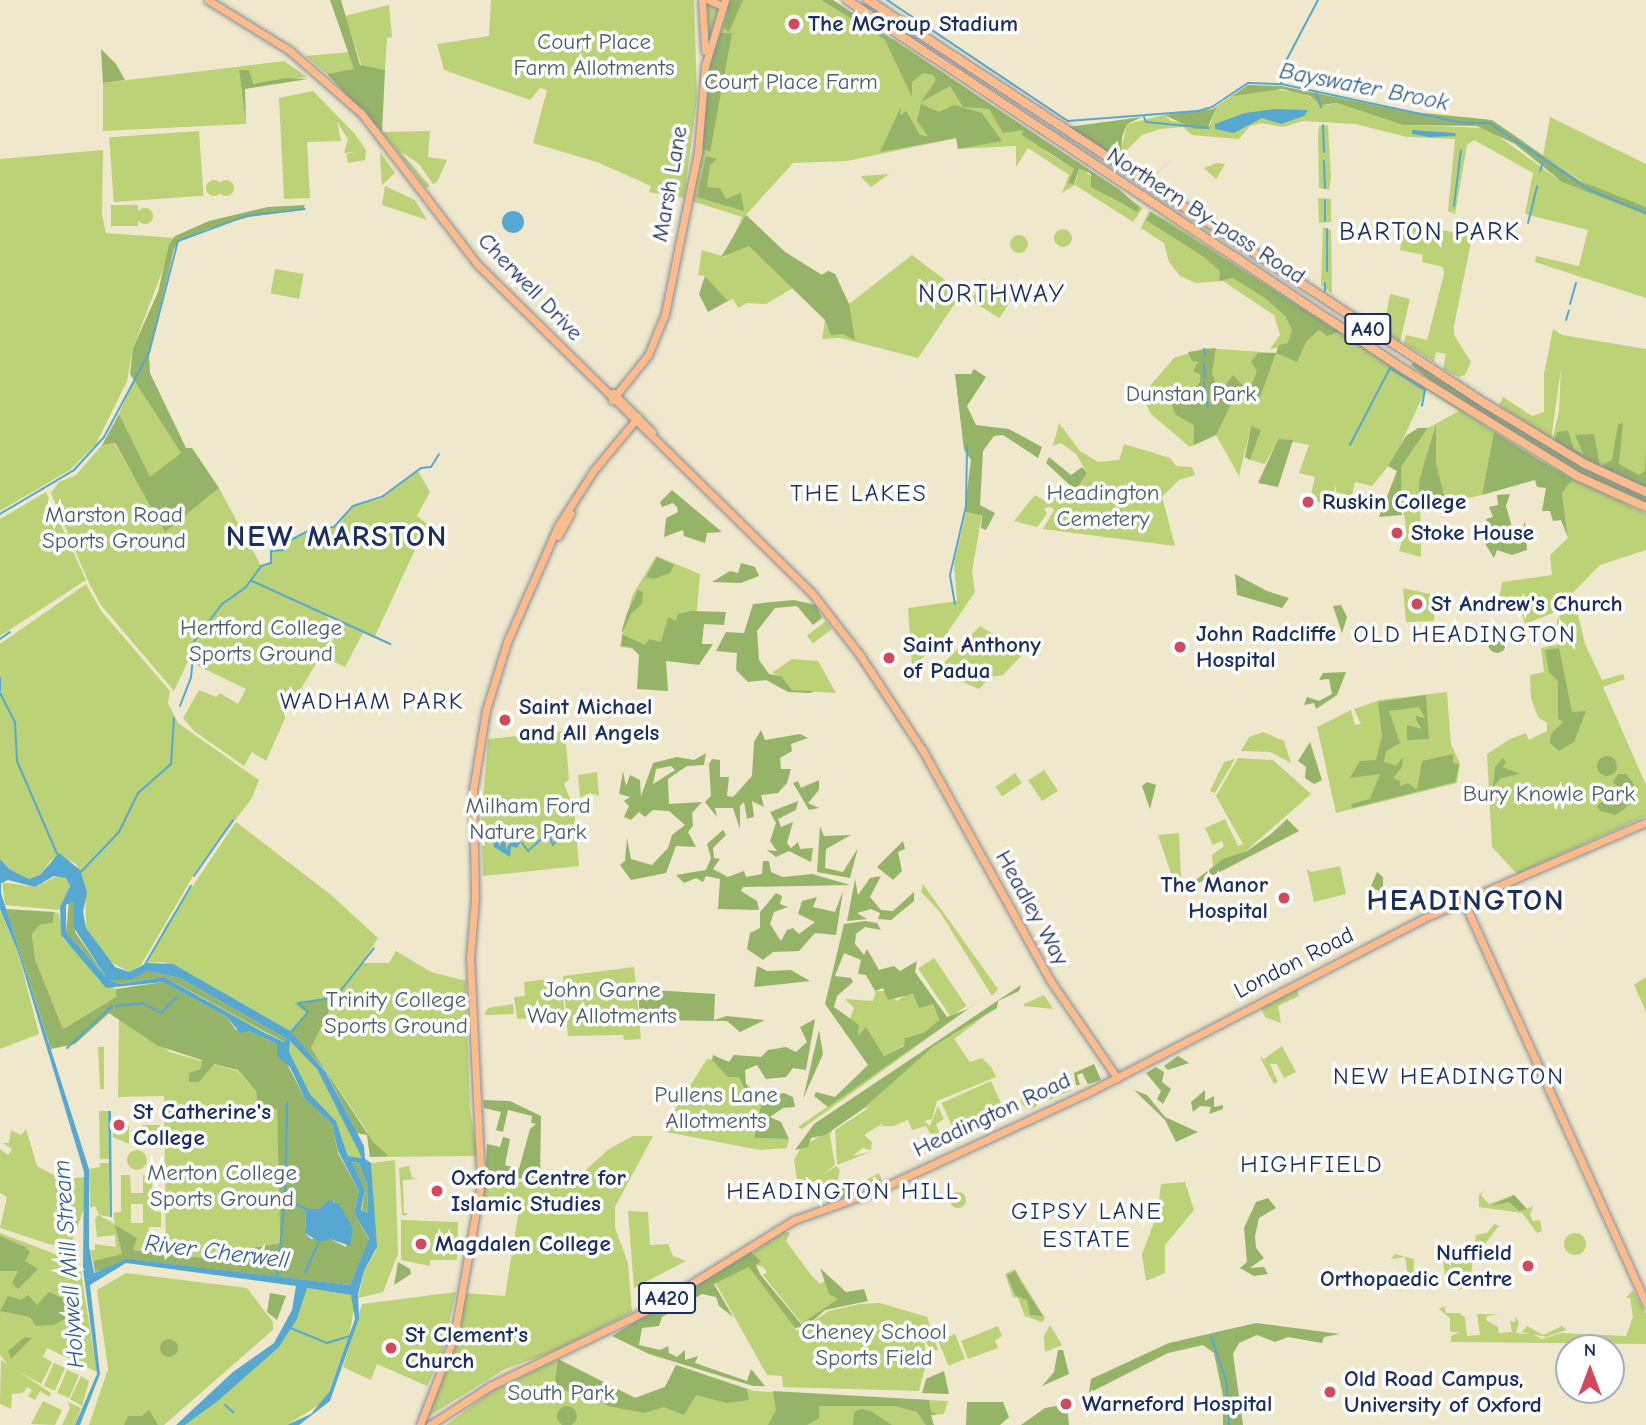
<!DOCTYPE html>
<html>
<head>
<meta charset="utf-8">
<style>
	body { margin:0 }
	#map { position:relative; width:1646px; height:1425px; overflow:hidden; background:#efe8cd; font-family:"Comic Neue",sans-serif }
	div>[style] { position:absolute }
	.green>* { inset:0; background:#bcd277; transform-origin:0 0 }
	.round { border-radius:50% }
	.forest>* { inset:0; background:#95b468 }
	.water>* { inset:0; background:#56a8d1 }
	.stream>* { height:2px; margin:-1px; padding:0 1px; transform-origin:1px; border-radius:1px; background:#56a8d1 }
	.roads { filter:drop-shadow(0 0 2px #858c96) drop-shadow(0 0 2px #858c96) }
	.major>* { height:7px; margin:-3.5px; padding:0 3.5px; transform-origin:3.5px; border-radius:3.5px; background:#fbbb8d }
	.highway>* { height:8px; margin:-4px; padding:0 4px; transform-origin:4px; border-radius:4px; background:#fbbb8d }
	.dots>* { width:19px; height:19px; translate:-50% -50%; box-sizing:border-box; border:4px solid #fff; border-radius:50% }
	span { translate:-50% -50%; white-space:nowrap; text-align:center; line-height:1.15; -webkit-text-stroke:7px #fff; paint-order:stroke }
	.shield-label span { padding:2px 5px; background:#fff; border:2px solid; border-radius:5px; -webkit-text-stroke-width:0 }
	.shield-label { font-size:21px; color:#1b2f5e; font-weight:700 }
	.poi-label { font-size:23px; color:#1b2f5e; font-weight:700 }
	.left { translate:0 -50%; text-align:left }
	.right { translate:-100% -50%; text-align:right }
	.park-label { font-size:23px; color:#4b6066 }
	.street-label { font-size:23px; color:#1b2f5e }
	.water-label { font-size:24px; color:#335f8c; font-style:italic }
	.neighbourhood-label { font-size:24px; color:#1b2f5e; letter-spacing:2px }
	.quarter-label { font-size:26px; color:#1b2f5e; letter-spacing:2px }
	.district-label { font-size:30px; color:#1b2f5e; font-weight:700; letter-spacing:2px }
	.north { position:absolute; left:1555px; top:1334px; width:70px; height:70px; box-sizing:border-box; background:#fff; border:2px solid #a4acbf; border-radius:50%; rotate:0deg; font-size:19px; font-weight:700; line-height:28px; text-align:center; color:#1b2f5e }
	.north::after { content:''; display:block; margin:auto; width:24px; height:32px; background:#d1495b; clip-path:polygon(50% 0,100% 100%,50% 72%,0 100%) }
</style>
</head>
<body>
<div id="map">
	<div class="green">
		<i style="clip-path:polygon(491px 0,694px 0,697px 98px,684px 198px,649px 192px,651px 186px,597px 162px,533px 143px,547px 90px,540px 88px,530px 100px,444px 70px,437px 44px,489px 36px)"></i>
		<i style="clip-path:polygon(evenodd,729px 0,821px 0,885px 40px,894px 39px,1143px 208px,1133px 222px,1075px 185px,1062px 193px,1069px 175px,1028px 148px,1016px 167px,1016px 146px,958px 149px,957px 138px,847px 161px,793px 163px,746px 215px,785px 252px,822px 275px,828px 271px,835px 274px,849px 304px,912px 255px,962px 293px,918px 358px,840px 338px,822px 339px,825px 320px,793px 288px,766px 304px,747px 303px,738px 308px,733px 299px,728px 301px,705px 276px,698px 275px,702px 250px,725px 257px,742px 217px,692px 201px,702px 153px,709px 68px,729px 0,1024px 130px,1046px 142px,1136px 205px,1137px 212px,1110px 198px,1086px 171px,1079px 169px,1075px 184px,1074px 169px,1048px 153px,1024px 130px)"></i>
		<i style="clip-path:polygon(704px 1px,719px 9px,706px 48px,707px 23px)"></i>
		<i style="clip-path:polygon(389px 5px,392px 37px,387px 38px,385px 70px,362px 67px,345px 16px)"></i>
		<i style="clip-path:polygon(350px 52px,354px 70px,327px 74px,306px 56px)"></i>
		<i style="clip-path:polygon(284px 61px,307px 77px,253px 84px,239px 70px,246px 124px,103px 131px,103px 83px)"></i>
		<i style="clip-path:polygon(1266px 88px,1301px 93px,1327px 105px,1337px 103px,1403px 125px,1487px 128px,1562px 182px,1646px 215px,1646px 298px,1535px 262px,1536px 256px,1579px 266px,1588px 230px,1525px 214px,1533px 173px,1474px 140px,1467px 145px,1455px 214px,1448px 211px,1455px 139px,1407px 137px,1355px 124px,1303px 121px,1283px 127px,1262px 123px,1250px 126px,1239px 139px,1192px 135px,1183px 127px,1160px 129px,1142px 135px,1123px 154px,1155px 176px,1176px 155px,1151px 179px,1127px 166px,1121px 150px,1127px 124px,1164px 115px,1171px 121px,1210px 125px,1217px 107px,1233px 96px)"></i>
		<i style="clip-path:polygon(313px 91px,354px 133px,366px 150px,365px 160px,348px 163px,346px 154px,357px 152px,344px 153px,348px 139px,337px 122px,341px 141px,307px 142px,310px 198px,284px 199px,279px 98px)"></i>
		<i style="clip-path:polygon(1550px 117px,1646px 164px,1646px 207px,1591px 187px,1543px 156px)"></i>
		<i style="clip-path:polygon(1328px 125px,1331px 178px,1329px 190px,1319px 188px,1318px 136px,1319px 126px)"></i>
		<i style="left:199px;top:131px;width:65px;height:90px;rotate:86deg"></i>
		<i style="clip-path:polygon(430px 131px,428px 157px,447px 160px,437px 182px,433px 184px,419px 164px,400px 151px,430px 186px,426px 188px,382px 132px)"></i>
		<i style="clip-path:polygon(103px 150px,102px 214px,106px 233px,175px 238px,133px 348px,127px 381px,96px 444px,70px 470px,0 511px,0 159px)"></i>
		<i style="clip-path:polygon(380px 152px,395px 173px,382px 185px,381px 173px)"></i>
		<i style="clip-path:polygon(1216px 163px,1225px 164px,1216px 179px,1204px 168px)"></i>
		<i style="clip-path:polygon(889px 174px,871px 187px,861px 177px,862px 176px)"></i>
		<i class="round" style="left:206px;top:180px;width:16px;height:16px"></i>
		<i class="round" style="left:218px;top:180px;width:16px;height:16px"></i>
		<i style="clip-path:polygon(385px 186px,415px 200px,427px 220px,382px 205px)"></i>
		<i style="clip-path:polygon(1318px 198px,1331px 199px,1331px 222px,1319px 223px)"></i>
		<i style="left:138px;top:205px;width:21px;height:27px;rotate:90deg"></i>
		<i class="round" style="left:137px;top:208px;width:16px;height:16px"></i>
		<i style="clip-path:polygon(1149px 211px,1165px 219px,1537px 459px,1646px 514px,1646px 550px,1600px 565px,1553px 613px,1525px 624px,1519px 605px,1498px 606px,1502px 582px,1552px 575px,1550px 555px,1568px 538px,1562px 493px,1571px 480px,1494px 433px,1482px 495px,1446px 503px,1436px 462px,1436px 429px,1420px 477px,1421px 557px,1399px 551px,1406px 526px,1399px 490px,1401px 467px,1428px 428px,1459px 411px,1426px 389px,1394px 459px,1372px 486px,1355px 482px,1352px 496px,1336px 492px,1336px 484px,1331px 505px,1310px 500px,1315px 477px,1299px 473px,1309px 445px,1278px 439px,1265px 464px,1250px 460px,1260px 431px,1251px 426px,1239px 476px,1216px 435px,1190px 447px,1151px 414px,1145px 402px,1149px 387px,1174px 358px,1205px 348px,1276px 353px,1306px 342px,1319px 330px,1338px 333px,1151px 212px,1265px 297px,1293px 324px,1291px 346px,1270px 349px,1280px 335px,1274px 315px,1223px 281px,1196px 283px,1180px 276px,1169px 262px,1164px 243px,1141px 228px)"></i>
		<i style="clip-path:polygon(1404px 221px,1472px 237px,1454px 326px,1454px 335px,1471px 362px,1465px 375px,1458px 377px,1443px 369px,1446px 354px,1436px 352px,1434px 362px,1404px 343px,1406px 335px,1427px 340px,1444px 274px,1443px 267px,1422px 262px,1423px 255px,1400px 250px)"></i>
		<i style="clip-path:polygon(1323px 227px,1331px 230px,1332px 294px,1321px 285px)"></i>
		<i class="round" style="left:1054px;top:229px;width:18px;height:18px"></i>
		<i class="round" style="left:1010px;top:235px;width:18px;height:18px"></i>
		<i style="left:275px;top:269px;width:29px;height:25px;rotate:10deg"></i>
		<i style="left:984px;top:279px;width:34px;height:25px;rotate:32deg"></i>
		<i style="clip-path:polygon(1390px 294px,1410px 299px,1400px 342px,1383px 331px)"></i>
		<i style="clip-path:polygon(1553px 329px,1562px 335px,1646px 349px,1646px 487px,1552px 441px,1559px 411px,1561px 368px,1551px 440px,1499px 405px,1503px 397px,1532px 416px,1544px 412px,1544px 374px)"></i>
		<i style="clip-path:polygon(134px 380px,181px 453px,150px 478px,119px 414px)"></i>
		<i style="clip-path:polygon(1059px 423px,1080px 451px,1098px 462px,1119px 460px,1124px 444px,1170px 458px,1176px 466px,1192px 467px,1195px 475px,1179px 480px,1162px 497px,1175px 546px,1043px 529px,1054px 510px,1051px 507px,1044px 508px,1047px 514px,1037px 527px,1014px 521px,1035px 495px,1050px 504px,1057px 495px,1078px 487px,1087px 473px,1076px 454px,1061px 443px,1053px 446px)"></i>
		<i style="clip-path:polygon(114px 443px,166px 531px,219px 488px,261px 566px,271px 563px,271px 551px,284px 550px,285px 543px,303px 534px,336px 527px,354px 506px,382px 498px,418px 471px,430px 492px,417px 516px,427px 524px,374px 638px,363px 633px,345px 667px,324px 657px,342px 622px,324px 613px,336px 630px,290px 707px,266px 761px,252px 752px,244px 766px,194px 731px,183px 718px,199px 690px,216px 697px,220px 693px,238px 704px,246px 689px,188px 661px,174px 691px,101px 605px,89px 583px,51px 493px,59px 482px,76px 475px,102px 445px)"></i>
		<i style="clip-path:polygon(46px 492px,86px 580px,0 636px,0 519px)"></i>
		<i style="clip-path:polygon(966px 512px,982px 514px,972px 572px,975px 592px,941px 642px,912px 667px,908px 608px,957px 601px,954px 564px)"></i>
		<i style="clip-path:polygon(656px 556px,700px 574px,693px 655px,620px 647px,632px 596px)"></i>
		<i style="clip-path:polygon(86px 584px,101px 611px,170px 691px,168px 703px,178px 723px,259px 780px,252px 798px,196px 871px,141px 965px,129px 972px,109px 961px,86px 928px,85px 885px,76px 864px,62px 857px,51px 860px,40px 875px,29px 879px,9px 869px,0 859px,0 644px)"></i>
		<i style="clip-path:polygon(1403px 588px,1434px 595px,1434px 621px,1406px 622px)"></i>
		<i style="clip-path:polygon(1574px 598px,1585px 644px,1602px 680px,1623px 674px,1625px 679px,1603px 687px,1646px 785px,1646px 816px,1517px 874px,1492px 847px,1487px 754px,1510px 739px,1526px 733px,1529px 740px,1547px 731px,1547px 723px,1538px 717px,1531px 698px,1530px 675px,1544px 672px,1541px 648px,1560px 644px,1557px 620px)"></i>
		<i style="left:826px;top:621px;width:10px;height:24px;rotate:53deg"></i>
		<i style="clip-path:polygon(980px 626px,1024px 653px,1003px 675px,991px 677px,979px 689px,936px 671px)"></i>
		<i style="clip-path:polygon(792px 659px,818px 661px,836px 693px,790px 690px,781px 676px,772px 673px)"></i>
		<i style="clip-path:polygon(1447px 692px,1451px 744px,1460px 764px,1457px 783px,1336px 813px,1317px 727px,1351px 710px,1355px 725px,1361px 724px,1354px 709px,1380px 700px)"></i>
		<i style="clip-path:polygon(565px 731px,569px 779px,564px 784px,574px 808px,579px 866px,483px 876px,481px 821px,488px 739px)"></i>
		<i style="clip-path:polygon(1263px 732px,1284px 741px,1291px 763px,1270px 752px,1241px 751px,1249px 737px)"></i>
		<i style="clip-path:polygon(1238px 758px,1273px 760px,1311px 794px,1246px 851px,1213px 866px,1212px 855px,1224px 846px,1222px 841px,1213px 845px,1205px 828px,1225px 819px,1238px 846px,1243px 844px,1216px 796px)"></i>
		<i style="clip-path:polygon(1235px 759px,1215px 793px,1210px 791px,1224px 762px)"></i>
		<i style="left:1044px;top:770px;width:25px;height:19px;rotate:56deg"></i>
		<i style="clip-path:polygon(597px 772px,599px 796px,590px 793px,580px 798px,578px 775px)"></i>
		<i style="left:1015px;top:773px;width:12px;height:24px;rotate:55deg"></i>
		<i style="clip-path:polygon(236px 822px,330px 894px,378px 938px,362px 963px,389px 963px,396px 951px,431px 972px,466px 981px,470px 1110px,478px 1156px,370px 1157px,367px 1131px,311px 1048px,319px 1025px,335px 1001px,296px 1004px,307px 1013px,290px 1032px,164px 962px,147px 963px,165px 927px)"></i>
		<i style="clip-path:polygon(1179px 833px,1181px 878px,1176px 888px,1158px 835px)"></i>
		<i style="clip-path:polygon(1340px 866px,1346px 894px,1314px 902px,1307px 869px,1311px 872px)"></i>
		<i style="clip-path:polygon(59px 875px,66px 878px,70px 886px,59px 910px,5px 905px,2px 882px,35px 887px)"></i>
		<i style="clip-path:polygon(923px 884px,998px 989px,992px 996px,940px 912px,921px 892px)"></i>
		<i style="clip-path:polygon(0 910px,18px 952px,39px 1034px,0 1049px)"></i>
		<i style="clip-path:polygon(54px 912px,59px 913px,63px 939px,82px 956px,99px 981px,116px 989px,116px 997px,63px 1029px,35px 959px,32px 934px,40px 925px,53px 923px)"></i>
		<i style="left:934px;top:958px;width:58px;height:19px;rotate:56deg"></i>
		<i style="clip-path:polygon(634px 967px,641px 1039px,624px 1040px,623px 1035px,568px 1036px,563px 976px)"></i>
		<i style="clip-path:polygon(147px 971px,295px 1044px,317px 1069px,363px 1158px,348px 1156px,336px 1121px,310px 1094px,288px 1052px,289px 1044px,151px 977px,118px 984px,108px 975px)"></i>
		<i style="clip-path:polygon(1646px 977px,1646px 1012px,1634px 985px)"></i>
		<i style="clip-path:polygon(548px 979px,549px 987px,562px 986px,565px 1017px,517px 1019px,514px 997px,525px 996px,524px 982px)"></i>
		<i style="clip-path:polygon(1297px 989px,1299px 996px,1278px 1006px,1281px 1023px,1265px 1017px,1261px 1008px)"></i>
		<i style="clip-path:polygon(876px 991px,886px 991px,897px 1001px,907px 994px,917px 996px,917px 1004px,933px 1004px,939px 1020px,925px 1032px,906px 1037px,904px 1045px,884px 1056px,871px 1038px,858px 1037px,859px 1025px,850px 1019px,854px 1008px,845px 999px,873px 1001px)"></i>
		<i style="clip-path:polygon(989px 994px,802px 1129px,798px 1127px,875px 1074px)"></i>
		<i style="clip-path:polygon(1044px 995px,1053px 1009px,1024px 1006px,1024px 1004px)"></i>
		<i style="clip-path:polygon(513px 1004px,514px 1014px,484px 1015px,488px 1008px)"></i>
		<i style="clip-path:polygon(986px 1015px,954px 1039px,970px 1062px,982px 1058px,992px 1068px,989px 1075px,992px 1069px,996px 1077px,937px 1101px,932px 1119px,924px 1121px,930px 1126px,938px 1106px,944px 1119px,936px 1124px,941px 1137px,930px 1133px,926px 1126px,912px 1130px,908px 1120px,893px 1126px,881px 1126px,883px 1123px,864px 1135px,872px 1142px,871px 1150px,863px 1148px,852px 1156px,870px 1152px,837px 1165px,835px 1130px,870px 1107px,863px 1109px,934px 1046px)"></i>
		<i style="clip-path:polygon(119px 1017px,170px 1052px,238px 1071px,256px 1091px,258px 1109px,277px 1108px,280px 1243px,251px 1248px,225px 1260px,166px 1254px,164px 1096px,118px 1097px)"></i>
		<i style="clip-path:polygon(1282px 1046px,1296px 1072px,1284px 1078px,1277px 1064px,1270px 1064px,1278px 1082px,1274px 1084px,1260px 1057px,1264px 1059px)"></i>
		<i style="clip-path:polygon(98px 1047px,104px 1047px,104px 1089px,100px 1089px)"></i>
		<i style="clip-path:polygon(707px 1059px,740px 1063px,747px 1093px,763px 1096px,754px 1138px,789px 1139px,787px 1148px,760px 1150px,666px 1132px,664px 1127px)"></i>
		<i style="clip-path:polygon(1056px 1079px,1072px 1090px,1044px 1102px,1042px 1087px)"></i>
		<i style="left:991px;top:1081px;width:32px;height:54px;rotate:66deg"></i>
		<i class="round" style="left:1021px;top:1091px;width:18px;height:18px"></i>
		<i style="left:108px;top:1111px;width:48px;height:9px;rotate:89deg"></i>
		<i style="clip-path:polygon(129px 1125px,129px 1144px,113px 1137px,113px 1126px)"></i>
		<i style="clip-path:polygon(142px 1125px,160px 1125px,160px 1137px,143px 1143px)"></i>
		<i style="clip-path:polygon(26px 1129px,37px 1166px,59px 1178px,58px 1171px,64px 1171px,66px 1179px,84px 1177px,84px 1209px,72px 1241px,52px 1245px,0 1228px,7px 1197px,0 1193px,0 1149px,8px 1155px,12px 1149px,3px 1143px,9px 1143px,11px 1130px,21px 1135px)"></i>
		<i style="clip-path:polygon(833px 1129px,830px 1135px,835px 1165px,822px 1176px,836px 1166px,840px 1170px,836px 1188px,829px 1190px,816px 1182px,798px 1186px,794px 1160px,801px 1147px)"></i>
		<i style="clip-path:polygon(633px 1136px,653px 1136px,615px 1207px,615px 1228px,628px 1263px,632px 1312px,555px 1351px,505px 1369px,424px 1419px,456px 1341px,463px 1293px,505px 1296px,520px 1203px,481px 1197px,483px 1185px,578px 1177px,609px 1149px)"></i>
		<i class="round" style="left:127px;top:1150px;width:20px;height:20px"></i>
		<i style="clip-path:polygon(395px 1160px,398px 1254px,383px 1292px,358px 1298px,364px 1271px,376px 1251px,371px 1163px)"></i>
		<i style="clip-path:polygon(100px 1163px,109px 1163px,110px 1217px,99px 1215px,95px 1206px,90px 1208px,89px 1169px,100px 1167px)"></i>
		<i style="clip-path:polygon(409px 1166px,412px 1178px,418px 1179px,403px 1180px,404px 1213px,408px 1213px,405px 1216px,402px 1215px,399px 1168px)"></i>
		<i style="clip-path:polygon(879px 1173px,882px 1181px,858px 1191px,846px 1185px,843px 1187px,847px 1181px,853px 1187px)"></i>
		<i style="clip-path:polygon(evenodd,152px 1174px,153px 1211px,161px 1212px,161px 1227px,148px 1227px,152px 1252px,132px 1250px,136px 1238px,116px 1226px,122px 1254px,93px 1261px,90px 1250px,95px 1250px,95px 1244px,116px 1247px,115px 1235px,97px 1237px,95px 1219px,98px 1215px,115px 1224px,113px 1213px,121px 1212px,121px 1175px,130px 1175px,131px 1193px,143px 1193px,143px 1175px,152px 1174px,131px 1204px,143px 1204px,143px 1223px,131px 1223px,131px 1204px)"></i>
		<i style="clip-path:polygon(1185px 1182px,1194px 1210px,1165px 1245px,1165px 1273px,1146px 1281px,1142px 1254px,1157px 1215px,1161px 1184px)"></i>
		<i style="clip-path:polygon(1485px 1189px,1481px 1195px,1489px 1204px,1514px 1195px,1526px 1209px,1533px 1206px,1530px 1215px,1533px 1221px,1540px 1220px,1542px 1231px,1537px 1233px,1522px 1213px,1479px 1207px,1479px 1195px)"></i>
		<i class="round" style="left:950px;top:1192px;width:16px;height:16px"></i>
		<i style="clip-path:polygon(628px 1211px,648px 1212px,650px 1245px,668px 1244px,673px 1256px,686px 1261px,634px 1288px)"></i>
		<i style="clip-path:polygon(401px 1220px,458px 1222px,457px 1260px,430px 1260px,430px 1266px,401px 1260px)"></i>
		<i style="clip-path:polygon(1494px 1224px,1499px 1226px,1473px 1259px,1469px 1288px,1452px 1290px,1447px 1286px,1457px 1286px,1457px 1277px,1445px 1277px,1443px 1259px,1473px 1254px,1476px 1235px,1487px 1233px)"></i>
		<i style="clip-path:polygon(783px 1230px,790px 1233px,786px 1241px,811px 1275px,820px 1284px,826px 1280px,841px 1299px,802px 1324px,763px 1275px,767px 1272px,763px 1267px,755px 1265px,753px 1252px)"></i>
		<i style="clip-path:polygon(0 1233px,71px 1260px,81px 1272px,97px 1372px,47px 1348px,43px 1357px,52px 1362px,41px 1384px,10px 1367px,0 1355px)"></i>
		<i class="round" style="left:1564px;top:1233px;width:22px;height:22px"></i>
		<i style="clip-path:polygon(1395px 1254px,1414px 1259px,1413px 1282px,1409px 1282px,1405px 1257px,1391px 1259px)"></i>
		<i style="clip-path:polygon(749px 1263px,797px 1331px,829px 1311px,860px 1304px,880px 1303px,927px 1317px,938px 1350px,930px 1351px,924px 1336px,926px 1364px,919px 1391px,783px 1387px,782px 1376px,767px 1375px,715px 1282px)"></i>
		<i style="clip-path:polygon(1015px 1269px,1045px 1318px,1042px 1322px,1025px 1316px,1018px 1298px,1013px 1297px,1005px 1274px)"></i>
		<i style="clip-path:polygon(126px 1273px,247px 1288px,273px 1322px,273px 1330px,164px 1425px,89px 1425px,108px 1369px,97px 1290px)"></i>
		<i style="clip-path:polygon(306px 1288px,351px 1295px,355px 1303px,349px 1337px,325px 1401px,287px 1425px,185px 1425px,270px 1353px,297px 1319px)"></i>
		<i style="clip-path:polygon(1633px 1290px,1646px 1314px,1646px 1344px,1451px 1342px,1451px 1336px,1460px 1332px,1450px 1332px,1450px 1318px,1439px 1309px,1444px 1306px,1446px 1313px,1460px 1313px,1465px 1318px,1467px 1336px,1480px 1335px,1477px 1314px,1498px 1314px,1487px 1316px,1486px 1320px,1498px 1327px,1499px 1333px,1512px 1332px,1510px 1321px,1515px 1322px,1515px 1317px,1519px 1322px,1516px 1333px,1531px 1334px,1522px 1332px,1527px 1326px,1543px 1335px,1562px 1326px,1567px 1330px,1546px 1337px,1533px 1334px,1542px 1339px,1562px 1333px,1626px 1336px,1633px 1317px,1630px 1298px,1626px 1298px)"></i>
		<i style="clip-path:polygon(456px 1292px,442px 1355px,427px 1386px,377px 1364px,371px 1380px,343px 1367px,362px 1304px)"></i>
		<i style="clip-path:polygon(1050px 1325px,1062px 1345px,1045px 1352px,1044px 1336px)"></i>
		<i style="clip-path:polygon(998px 1326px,1002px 1336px,995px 1341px,998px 1348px,968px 1359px,961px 1341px)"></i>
		<i style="left:955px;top:1334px;width:27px;height:18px;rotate:68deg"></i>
		<i style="clip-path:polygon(558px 1359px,635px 1398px,665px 1387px,676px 1365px,754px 1391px,948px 1401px,944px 1414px,926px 1416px,929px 1425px,446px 1425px,492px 1391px)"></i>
		<i style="clip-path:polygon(1px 1360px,51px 1393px,49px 1397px,40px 1391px,35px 1400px,28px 1396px,32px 1390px,27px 1387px,23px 1393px,12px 1394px,11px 1409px,0 1404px)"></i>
		<i style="left:54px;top:1363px;width:12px;height:25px;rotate:24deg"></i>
		<i style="left:67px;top:1370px;width:13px;height:25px;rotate:23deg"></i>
		<i style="clip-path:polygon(81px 1376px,89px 1381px,82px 1406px,70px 1399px)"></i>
		<i style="clip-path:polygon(43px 1401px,62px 1410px,55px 1425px,31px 1424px)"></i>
		<i style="clip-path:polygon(68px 1402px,81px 1408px,75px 1425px,62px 1425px,70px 1408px)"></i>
	</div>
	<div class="forest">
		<i style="clip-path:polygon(330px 0,341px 0,360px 65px,385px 70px,382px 132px,327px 74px,354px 69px)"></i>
		<i style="clip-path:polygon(730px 0,743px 0,729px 32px,724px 28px)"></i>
		<i style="clip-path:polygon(821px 0,833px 0,1120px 190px,1140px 208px,1137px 212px,1091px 187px,1091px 174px,1086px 171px,1079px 169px,1074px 184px,1068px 183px,1074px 169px,1031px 141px,1022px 135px,1023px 130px,1003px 133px,989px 109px,963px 107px,950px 86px,921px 102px,936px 80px,933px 75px,923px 73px,912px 82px,912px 97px,885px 40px)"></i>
		<i style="clip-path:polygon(720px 33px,732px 33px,710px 152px,701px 147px,709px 68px)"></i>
		<i style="clip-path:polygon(101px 49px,116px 64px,125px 80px,103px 83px)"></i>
		<i style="clip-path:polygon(239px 70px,249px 70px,253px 84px,286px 78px,308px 79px,245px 89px,246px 124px)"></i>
		<i style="clip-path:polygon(1248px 85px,1281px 86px,1404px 111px,1492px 120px,1580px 181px,1646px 207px,1646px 215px,1562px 182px,1515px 144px,1477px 126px,1403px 125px,1337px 103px,1321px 105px,1310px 96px,1282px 89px,1233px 96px,1217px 107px,1207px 129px,1195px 129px,1164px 115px,1213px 109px)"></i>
		<i style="clip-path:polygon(921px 104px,939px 112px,954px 105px,982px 113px,1002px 141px,958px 149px,956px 138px,880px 152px,901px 107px,900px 116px,906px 111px,920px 135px,928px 136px,917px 121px)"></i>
		<i style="clip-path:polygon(1142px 117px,1127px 124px,1122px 137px,1121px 154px,1130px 163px,1127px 166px,1068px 127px)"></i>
		<i style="clip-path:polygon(706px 156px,717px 159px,710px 165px,707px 187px,720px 188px,726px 199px,741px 193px,744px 211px,697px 197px)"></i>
		<i style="clip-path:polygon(305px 205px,303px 210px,249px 217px,207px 229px,178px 242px,174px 249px,149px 354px,150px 373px,186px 448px,192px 448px,219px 488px,165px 532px,115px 443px,102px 445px,119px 414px,150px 477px,181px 453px,130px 374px,133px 348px,158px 292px,169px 245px,175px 236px,209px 221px,268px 207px)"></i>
		<i style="clip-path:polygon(1151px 212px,1339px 332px,1327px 336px,1319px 330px,1306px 342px,1297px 362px,1276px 353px,1257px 405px,1234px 398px,1216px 435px,1194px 445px,1194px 425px,1176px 415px,1172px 406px,1175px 392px,1183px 400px,1200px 382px,1200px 374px,1193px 371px,1198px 362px,1192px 361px,1188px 352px,1216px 348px,1212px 373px,1216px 384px,1224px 387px,1233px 375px,1244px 387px,1251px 386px,1257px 371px,1251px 362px,1258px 353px,1276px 353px,1279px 345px,1288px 343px,1292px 330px,1286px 317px,1265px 298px,1233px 278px,1219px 281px,1220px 271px,1204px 257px,1146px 220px)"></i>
		<i style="clip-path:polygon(746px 215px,785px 252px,822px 275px,828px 271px,835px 274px,849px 304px,855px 340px,843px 334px,831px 335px,825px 320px,749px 246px,721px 257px)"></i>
		<i style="clip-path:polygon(705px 276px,728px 301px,708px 312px,699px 294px)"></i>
		<i style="clip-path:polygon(1414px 362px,1646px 494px,1646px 504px,1588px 478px,1482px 414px,1429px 379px,1411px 365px)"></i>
		<i style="clip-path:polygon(974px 369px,986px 377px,967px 406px,976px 425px,1009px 429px,1042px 447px,1038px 458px,1003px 435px,994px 436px,983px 451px,980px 505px,995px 513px,986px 530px,981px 528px,982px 515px,966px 512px,965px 507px,971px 460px,964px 450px,955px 374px,971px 374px)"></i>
		<i style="clip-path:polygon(1623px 423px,1619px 464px,1639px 475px,1645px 471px,1646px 449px,1646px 490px,1554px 444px,1557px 432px,1568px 431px,1574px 449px,1584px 455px,1575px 435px,1594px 434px,1600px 466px,1612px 460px,1618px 424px)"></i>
		<i style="clip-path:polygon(1436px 425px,1436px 462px,1446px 503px,1417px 512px,1420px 477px)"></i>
		<i style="clip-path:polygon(1251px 426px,1261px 430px,1250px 460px,1245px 457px)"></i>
		<i style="clip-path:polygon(1418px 428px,1428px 428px,1401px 467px,1402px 515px,1379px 517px,1397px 471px,1388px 466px,1406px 436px)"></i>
		<i style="clip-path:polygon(1494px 432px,1572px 480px,1562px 493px,1568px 538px,1561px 520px,1553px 521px,1550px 511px,1542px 511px,1546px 488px,1537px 487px,1535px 480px,1482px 495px)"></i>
		<i style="clip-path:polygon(1278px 439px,1293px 440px,1278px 487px,1258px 483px)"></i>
		<i style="clip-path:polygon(1049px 457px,1071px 475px,1082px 467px,1087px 473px,1078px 487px,1073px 488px,1046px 463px)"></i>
		<i style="clip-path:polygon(672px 490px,685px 501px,722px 532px,707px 533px,705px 543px,684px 536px,683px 530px,664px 537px,666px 518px,678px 512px,677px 507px,673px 503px,662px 507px,660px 502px)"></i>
		<i style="clip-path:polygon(1510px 494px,1506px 506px,1513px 531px,1505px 536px,1521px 535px,1525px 521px,1527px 550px,1512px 555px,1497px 550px,1494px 558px,1479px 534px,1490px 536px,1486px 519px,1493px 517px,1489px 507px,1498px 505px,1497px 495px)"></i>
		<i style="clip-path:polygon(657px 557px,674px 565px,670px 573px,654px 579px,646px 577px)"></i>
		<i style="clip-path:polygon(741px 563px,755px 567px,759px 576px,741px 583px,712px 582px,730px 571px,738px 573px)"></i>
		<i style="clip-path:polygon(1235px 574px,1267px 591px,1289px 598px,1282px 608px,1237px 595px)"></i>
		<i style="clip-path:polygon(638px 590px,643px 592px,642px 604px,631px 614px,622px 634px,645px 645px,649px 639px,661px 642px,668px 617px,676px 621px,678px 614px,691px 611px,726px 612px,724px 625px,704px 624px,702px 644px,713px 644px,699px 665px,666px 661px,668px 691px,637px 689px,639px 655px,631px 647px,621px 646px,622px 634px,622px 630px,627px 613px)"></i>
		<i style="clip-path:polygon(794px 600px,816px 605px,822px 618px,813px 625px,797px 606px,775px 608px,757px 631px,759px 660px,769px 674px,781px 676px,792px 690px,815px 691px,810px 693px,788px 692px,766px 680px,748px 682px,736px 670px,737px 653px,716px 651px,726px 632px,744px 633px,753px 604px)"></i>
		<i style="clip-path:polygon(1341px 605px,1347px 617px,1342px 633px,1333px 606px)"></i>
		<i class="round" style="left:1488px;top:635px;width:18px;height:18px"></i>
		<i style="clip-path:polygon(1559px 648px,1572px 712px,1586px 711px,1574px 742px,1559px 751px,1550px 743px,1551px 734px,1563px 722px,1558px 719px,1558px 681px,1549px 672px,1545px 650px)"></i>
		<i style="clip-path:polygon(1346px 672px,1337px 695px,1316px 709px,1314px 703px,1304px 705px,1307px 697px,1319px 701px,1332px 694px,1329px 679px,1319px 680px,1323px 673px)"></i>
		<i style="clip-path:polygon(1426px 695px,1429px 739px,1407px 740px,1407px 725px,1422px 729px,1416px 720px,1416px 716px,1425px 718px,1419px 707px,1389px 711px,1400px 743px,1386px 751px,1384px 762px,1396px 766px,1403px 757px,1402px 767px,1393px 778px,1400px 781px,1400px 786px,1408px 783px,1417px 790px,1422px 761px,1453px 754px,1453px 763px,1459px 764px,1455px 782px,1352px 808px,1351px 804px,1370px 799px,1380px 774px,1350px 778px,1360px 761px,1376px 760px,1382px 736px,1378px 702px)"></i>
		<i style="clip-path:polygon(761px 730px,765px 740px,800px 734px,808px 738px,791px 744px,792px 751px,780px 758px,781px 769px,791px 769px,787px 783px,778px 793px,761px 795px,764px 807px,752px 801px,754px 817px,747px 819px,744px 802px,740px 806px,740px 829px,733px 808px,715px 808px,717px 817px,705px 802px,711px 796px,709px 764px,712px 759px,720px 760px,720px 777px,729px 777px,727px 796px,733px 797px,752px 776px,754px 742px)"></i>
		<i style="clip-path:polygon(1310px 742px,1322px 780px,1314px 784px,1305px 778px,1306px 767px,1298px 761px)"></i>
		<i style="clip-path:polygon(evenodd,706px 753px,704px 765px,687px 766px,668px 779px,669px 804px,702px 802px,692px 813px,693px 826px,688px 832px,696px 847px,676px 846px,666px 873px,631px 880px,620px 865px,625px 861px,627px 838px,631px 859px,652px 865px,668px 848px,672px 835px,685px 825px,669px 811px,653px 810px,645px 817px,639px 812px,631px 820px,624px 817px,629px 806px,624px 801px,630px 797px,619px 794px,623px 771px,626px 786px,630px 775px,640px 780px,641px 796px,653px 763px,677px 757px,694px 760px,706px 753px,671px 766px,675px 770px,653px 784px,656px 769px,671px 766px)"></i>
		<i class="round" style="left:1597px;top:756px;width:20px;height:20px"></i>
		<i style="clip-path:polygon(1503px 758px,1506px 763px,1502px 767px,1520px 774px,1501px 778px,1493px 787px,1495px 767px)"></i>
		<i style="clip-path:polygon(1618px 774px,1626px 774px,1632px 781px,1636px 793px,1630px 800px,1613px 782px)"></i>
		<i style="clip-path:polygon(819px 780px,819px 790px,808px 803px,819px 808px,809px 810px,793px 783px,798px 781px,801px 788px)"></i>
		<i style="clip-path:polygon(1147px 782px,1156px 785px,1150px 809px,1142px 786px)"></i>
		<i style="clip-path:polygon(1610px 795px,1629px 804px,1629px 805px,1616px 815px,1600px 811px,1597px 806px)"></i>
		<i style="clip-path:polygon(798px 801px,796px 810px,778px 819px,781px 827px,793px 822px,787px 843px,791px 848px,798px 842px,800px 849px,813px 848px,811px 862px,789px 851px,776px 857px,767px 850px,777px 851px,770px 841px,776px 823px,770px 812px)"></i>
		<i style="clip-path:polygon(1287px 819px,1299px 831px,1179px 893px,1223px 859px,1247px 851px,1271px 834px)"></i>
		<i style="clip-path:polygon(820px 826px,824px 836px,851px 835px,826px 849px,825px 868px,843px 872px,858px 848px,850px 878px,817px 872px)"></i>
		<i style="clip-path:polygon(723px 830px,726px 835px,713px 848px,714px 858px,720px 859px,713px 869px,728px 877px,744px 871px,746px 877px,762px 874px,763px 861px,769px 861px,771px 872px,783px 877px,812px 874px,850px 885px,743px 887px,741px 891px,757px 901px,759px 910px,718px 909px,720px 879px,706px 876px,703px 882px,696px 878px,684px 883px,676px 875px,706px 870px,711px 858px,707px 844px)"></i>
		<i style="clip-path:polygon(903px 841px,905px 849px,898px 852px,902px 871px,893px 880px,877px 867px)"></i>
		<i style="clip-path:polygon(1377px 872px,1383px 877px,1383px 903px,1378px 890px,1370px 889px)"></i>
		<i style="clip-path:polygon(881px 876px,870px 897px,881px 910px,893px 911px,914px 892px,914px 901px,891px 920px,878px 919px,880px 913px,871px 909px,857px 913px,867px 919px,847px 921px,855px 879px,858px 895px,870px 878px)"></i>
		<i style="clip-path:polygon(843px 891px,836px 935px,815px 933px,799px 951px,773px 952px,763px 960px,747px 949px,750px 933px,760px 928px,760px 912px,776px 893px,782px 896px,780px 904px,788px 907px,774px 912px,770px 924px,781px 941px,787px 930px,793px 928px,799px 934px,815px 922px,798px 914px,802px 901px,817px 897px,813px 907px,835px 912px)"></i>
		<i style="clip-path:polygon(69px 901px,75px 901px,75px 932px,106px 977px,66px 932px)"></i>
		<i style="clip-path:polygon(evenodd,6px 909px,54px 912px,53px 923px,40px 925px,32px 934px,35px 959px,63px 1029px,116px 997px,116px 989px,163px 982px,227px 1017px,236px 1030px,249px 1031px,277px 1044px,305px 1099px,332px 1124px,338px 1153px,359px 1191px,354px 1213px,369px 1240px,350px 1285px,133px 1260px,95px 1272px,93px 1261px,122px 1254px,115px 1225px,137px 1238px,133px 1250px,166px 1254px,225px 1260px,251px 1248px,280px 1243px,277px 1109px,258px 1109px,256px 1091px,238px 1070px,214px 1064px,199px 1082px,189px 1082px,189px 1073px,201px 1069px,202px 1060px,158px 1046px,109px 1013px,75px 1044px,51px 1049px,6px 909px,334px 1201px,353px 1228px,346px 1247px,330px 1239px,311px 1239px,305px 1233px,306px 1209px,319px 1209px,334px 1201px)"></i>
		<i style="clip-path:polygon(evenodd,865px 921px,877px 923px,881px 930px,865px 927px,856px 934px,855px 944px,864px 955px,867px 949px,879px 970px,894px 966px,900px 971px,917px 961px,915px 972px,947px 1017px,968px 1009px,828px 1107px,814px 1096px,816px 1092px,835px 1097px,868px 1065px,825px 1004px,844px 924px,865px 921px,844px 953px,861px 960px,858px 974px,866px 975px,875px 991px,883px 988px,888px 1000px,913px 994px,919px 1008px,933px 1004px,939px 1020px,925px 1032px,905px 1038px,904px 1046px,884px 1056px,866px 1027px,858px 1036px,859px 1025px,834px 1007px,837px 996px,853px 982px,851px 978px,835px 976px,844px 953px)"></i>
		<i style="clip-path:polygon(757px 966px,767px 971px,791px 970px,810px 981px,754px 987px)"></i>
		<i style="clip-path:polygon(147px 971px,180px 978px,287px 1039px,285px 1042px,164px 977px,118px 984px,110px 980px)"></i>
		<i style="clip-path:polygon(1021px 985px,1019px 991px,998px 1001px,997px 1008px,934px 1046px,863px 1109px,825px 1135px,811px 1138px,808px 1147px,795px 1150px,814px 1124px)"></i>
		<i style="clip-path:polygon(638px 989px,715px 994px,714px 1020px,727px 1016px,765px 1020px,740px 1032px,727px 1021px,640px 1020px)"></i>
		<i style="clip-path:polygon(336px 996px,311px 1048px,373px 1142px,389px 1156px,370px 1157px,367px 1135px,357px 1133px,325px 1070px,290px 1032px,307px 1013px,295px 1004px)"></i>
		<i style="clip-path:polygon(815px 1019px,806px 1070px,793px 1068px,786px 1077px,766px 1079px,757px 1065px,745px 1070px,746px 1084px,759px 1095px,747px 1093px,739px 1077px,728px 1077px,712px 1060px,713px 1055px,729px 1062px,734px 1055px,761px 1057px,768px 1050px,786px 1047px,796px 1052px,807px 1042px,800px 1027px)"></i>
		<i style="clip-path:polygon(819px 1030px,823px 1054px,803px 1099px)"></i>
		<i style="clip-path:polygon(1178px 1056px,1189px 1063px,1168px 1070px,1164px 1066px)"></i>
		<i style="clip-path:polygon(1094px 1064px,1101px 1080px,1088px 1084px,1082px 1073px,1077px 1075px,1080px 1085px,1076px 1085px,1074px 1073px)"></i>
		<i style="clip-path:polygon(1156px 1067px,1164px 1072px,1162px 1082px,1171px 1089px,1163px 1104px,1157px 1099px,1161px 1091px,1146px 1073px)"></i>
		<i style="clip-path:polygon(1134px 1090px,1147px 1095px,1165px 1117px,1198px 1132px,1176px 1142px,1165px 1120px)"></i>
		<i style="clip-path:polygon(1205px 1090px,1205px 1101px,1214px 1096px,1214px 1107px,1223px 1105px,1223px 1109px,1209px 1114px,1211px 1107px,1200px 1106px,1193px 1112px,1191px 1102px)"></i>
		<i style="clip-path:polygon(784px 1093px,793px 1097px,795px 1107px,783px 1108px,770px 1117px,781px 1122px,789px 1139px,754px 1138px,763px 1096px)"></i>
		<i style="clip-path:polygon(483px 1100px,510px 1101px,541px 1116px,540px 1178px,485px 1179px,487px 1144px,500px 1147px,503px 1137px,510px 1139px,505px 1165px,519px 1169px,530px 1129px,536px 1124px,531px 1123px,532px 1116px,508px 1110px,503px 1132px,496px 1130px,501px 1112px,484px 1108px)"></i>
		<i style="clip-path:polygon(352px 1162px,359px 1163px,367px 1184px,368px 1213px,362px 1210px,365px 1190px)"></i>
		<i style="clip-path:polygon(846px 1184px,856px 1190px,854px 1194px,827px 1203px,825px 1197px)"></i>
		<i style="clip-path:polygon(1514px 1195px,1527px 1209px,1519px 1211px,1509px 1202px,1490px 1206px)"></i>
		<i style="clip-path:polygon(1268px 1198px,1276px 1208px,1259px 1218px,1255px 1236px,1256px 1248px,1264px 1258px,1250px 1268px,1264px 1267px,1268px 1274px,1254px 1276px,1240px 1268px,1247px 1262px,1244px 1228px,1256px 1202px)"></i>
		<i style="clip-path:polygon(0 1236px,25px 1247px,30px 1252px,25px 1261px,38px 1269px,18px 1289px,12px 1283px,18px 1271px,0 1271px)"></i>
		<i style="clip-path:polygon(750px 1251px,761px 1261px,756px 1265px,760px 1274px,801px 1324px,838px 1299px,829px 1294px,820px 1268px,846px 1292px,864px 1289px,868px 1301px,825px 1310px,807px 1326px,795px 1328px,749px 1267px,714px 1284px,733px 1317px,719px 1306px,716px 1297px,702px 1294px,662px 1317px,659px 1326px,642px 1328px,639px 1345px,660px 1350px,668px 1346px,669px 1353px,677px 1357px,685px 1350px,685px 1360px,698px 1356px,695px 1363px,747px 1381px,751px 1369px,765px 1386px,753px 1386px,649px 1354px,612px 1336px)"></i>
		<i style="clip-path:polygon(398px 1262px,410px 1269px,411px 1274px,394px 1285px)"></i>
		<i style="clip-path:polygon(1015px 1271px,1020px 1281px,1043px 1316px,1030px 1315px,1027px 1300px,1015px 1295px,1007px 1275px)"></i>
		<i style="clip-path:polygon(49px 1292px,65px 1299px,67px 1308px,65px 1319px,53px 1325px,36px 1326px,30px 1317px,0 1311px,8px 1296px,21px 1300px,28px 1295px,37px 1305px)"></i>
		<i style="clip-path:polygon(270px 1293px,286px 1296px,277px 1320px,267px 1312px)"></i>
		<i style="clip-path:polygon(1256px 1323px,1340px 1334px,1324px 1337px,1322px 1343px,1288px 1337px,1275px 1342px,1257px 1335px,1239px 1343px,1233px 1354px,1243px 1425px,1223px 1425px,1223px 1396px,1214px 1353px,1203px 1345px,1168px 1353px,1089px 1393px,1091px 1379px,1169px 1343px)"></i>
		<i style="clip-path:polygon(25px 1337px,32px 1338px,11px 1359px,8px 1351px)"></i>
		<i class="round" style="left:160px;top:1339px;width:18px;height:18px"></i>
		<i style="clip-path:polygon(1058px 1350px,1063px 1350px,1069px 1374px,1042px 1386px,1054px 1372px)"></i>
		<i style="clip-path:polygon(558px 1359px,635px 1398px,665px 1387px,676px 1365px,747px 1389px,749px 1400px,727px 1403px,696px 1395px,684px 1415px,664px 1407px,644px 1413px,608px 1406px,576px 1385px,571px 1391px,554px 1390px)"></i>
		<i style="clip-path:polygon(944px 1371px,949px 1394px,922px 1393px,926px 1379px)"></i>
		<i style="clip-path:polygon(773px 1391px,929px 1400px,931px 1412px,937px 1414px,931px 1415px,934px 1425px,926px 1425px,917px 1412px,895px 1406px,819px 1406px,819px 1418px,807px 1425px,768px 1425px,776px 1410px)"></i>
		<i style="clip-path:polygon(967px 1402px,1003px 1402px,1009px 1417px,1000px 1425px,966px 1425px)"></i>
		<i style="clip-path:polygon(1067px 1404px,1069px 1425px,1021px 1425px,1045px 1408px)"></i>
		<i class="round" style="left:557px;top:1406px;width:20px;height:20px"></i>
		<i style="clip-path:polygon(861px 1409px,871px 1411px,892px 1425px,853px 1425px,854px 1412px)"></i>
		<i style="clip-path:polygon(149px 1410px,158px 1425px,124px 1425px,128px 1416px,142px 1416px)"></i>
	</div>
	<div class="water">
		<i style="clip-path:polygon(1274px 109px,1308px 110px,1304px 116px,1281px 124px,1262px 118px,1234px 133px,1215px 129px,1215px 124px,1245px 113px)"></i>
		<i style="clip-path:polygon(1412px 130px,1455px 133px,1456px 136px,1429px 137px,1412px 134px)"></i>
		<i class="round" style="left:502px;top:211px;width:22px;height:22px"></i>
		<i style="clip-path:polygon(505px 836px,506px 849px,513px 838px,521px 841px,517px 848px,511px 846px,510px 857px,494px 847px,493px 837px,498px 838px,499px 847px)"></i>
		<i style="clip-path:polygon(evenodd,59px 853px,80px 870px,87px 892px,83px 912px,86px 928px,115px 967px,129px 972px,147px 963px,173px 964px,290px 1031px,325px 1071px,364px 1146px,365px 1159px,371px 1163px,377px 1247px,364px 1271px,358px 1294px,359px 1318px,330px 1401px,299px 1425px,287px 1425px,311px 1414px,329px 1392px,355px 1319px,351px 1295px,307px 1288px,297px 1319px,279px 1347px,219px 1400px,185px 1425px,176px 1425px,233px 1372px,274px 1343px,292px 1310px,296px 1286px,126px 1263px,90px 1285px,100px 1374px,80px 1425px,75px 1425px,97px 1374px,83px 1269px,84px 1172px,18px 952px,0 909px,0 859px,9px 869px,29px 879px,40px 875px,59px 853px,54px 876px,66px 878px,70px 886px,60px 907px,61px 935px,106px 988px,163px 982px,227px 1017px,240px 1033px,249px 1031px,277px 1044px,277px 1056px,290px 1067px,305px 1099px,332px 1124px,338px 1151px,359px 1191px,354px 1213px,369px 1239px,350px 1285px,127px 1259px,94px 1273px,89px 1246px,89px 1169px,1px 893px,1px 883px,8px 880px,35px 887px,54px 876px,59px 853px,74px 901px,74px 928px,106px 977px,66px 932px,66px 905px,74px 901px,59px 853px,147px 971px,180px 978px,287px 1039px,284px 1042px,261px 1031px,164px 977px,119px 984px,110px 980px,132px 979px,147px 971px,59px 853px,290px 1041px,317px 1069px,362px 1158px,348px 1156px,336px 1121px,310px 1094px,289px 1052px,290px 1041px,59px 853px,352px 1162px,359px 1163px,367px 1184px,368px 1213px,361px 1210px,365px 1190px,352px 1162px)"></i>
		<i style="clip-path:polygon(108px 1111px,111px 1111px,112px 1217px,110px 1217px)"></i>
		<i style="clip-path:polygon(329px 1200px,339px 1204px,353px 1228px,350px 1246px,330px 1239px,319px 1242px,305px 1233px,306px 1209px,319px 1209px)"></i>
	</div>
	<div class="stream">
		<i style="left:887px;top:0;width:218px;rotate:33.8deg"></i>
		<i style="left:1068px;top:121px;width:130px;rotate:-4.4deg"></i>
		<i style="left:1198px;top:111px;width:15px;rotate:-16deg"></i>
		<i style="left:1212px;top:107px;width:43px;rotate:-33.7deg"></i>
		<i style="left:1248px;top:83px;width:33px;rotate:2deg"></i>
		<i style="left:1281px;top:84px;width:186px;rotate:12.1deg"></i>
		<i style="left:1463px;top:123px;width:26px"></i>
		<i style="left:1489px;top:123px;width:121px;rotate:33.6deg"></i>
		<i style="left:1590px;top:190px;width:61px;rotate:22.3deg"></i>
		<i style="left:1281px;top:84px;width:26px;rotate:-77deg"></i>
		<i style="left:1287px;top:59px;width:67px;rotate:-62.3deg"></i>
		<i style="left:1316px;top:92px;width:16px;rotate:72deg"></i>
		<i style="left:1144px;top:117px;width:5px;rotate:68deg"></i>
		<i style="left:1146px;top:122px;width:63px;rotate:5.4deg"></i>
		<i style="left:1323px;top:125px;width:27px;rotate:88deg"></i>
		<i style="left:1324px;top:161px;width:27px;rotate:88deg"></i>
		<i style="left:1540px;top:171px;width:9px;rotate:-72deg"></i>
		<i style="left:1325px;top:200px;width:21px;rotate:90deg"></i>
		<i style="left:1454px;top:206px;width:56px;rotate:-82.9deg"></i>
		<i style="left:1528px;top:223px;width:38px;rotate:-76deg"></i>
		<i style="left:1327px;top:271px;width:42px;rotate:-90deg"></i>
		<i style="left:1325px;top:291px;width:8px;rotate:-90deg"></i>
		<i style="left:1570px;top:304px;width:22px;rotate:-74deg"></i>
		<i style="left:1566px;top:320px;width:10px;rotate:-73deg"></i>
		<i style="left:1204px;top:349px;width:7px;rotate:82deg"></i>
		<i style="left:1204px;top:364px;width:13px;rotate:86deg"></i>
		<i style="left:1204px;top:383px;width:25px;rotate:81deg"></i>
		<i style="left:1350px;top:445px;width:87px;rotate:-62.5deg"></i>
		<i style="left:1390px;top:368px;width:41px;rotate:32.2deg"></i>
		<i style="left:1425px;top:390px;width:16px;rotate:101deg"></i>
		<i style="left:0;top:514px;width:86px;rotate:-30.7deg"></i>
		<i style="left:74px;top:470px;width:45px;rotate:-47.7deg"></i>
		<i style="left:104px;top:437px;width:95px;rotate:-61.8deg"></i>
		<i style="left:149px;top:353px;width:116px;rotate:-75.5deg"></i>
		<i style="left:178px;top:241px;width:72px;rotate:-20.2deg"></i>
		<i style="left:246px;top:216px;width:59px;rotate:-6.8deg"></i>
		<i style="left:252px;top:581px;width:152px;rotate:24.5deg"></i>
		<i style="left:955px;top:604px;width:29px;rotate:-100deg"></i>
		<i style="left:950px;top:575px;width:71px;rotate:-76.9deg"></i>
		<i style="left:966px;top:506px;width:60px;rotate:-89deg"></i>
		<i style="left:0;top:639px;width:12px;rotate:-35deg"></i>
		<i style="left:0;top:678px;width:12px;rotate:90deg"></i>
		<i style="left:0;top:693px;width:34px;rotate:63deg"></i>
		<i style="left:15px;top:723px;width:38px;rotate:87deg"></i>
		<i style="left:17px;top:761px;width:101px;rotate:66.7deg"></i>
		<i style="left:180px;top:706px;width:31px;rotate:-69deg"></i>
		<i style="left:191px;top:677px;width:37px;rotate:-84deg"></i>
		<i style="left:195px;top:640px;width:45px;rotate:-53.1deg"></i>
		<i style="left:222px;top:604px;width:29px;rotate:-35deg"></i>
		<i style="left:246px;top:587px;width:26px;rotate:-54deg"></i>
		<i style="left:261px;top:566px;width:10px;rotate:-17deg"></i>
		<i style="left:271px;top:563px;width:12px;rotate:-90deg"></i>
		<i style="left:271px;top:551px;width:13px;rotate:-4deg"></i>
		<i style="left:284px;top:550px;width:7px;rotate:-82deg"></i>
		<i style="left:285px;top:543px;width:26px;rotate:-28deg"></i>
		<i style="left:308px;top:531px;width:26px;rotate:-9deg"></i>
		<i style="left:334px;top:527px;width:28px;rotate:-48deg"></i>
		<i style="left:353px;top:506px;width:32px;rotate:-18deg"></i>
		<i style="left:383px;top:496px;width:47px;rotate:-36.4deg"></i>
		<i style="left:421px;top:468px;width:10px;rotate:-6deg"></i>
		<i style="left:431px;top:467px;width:15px;rotate:-58deg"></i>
		<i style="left:522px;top:843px;width:10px;rotate:53deg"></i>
		<i style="left:528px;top:851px;width:27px;rotate:-42deg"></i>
		<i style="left:548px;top:833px;width:13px;rotate:67deg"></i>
		<i style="left:553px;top:845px;width:16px;rotate:-60deg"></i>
		<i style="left:79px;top:874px;width:58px;rotate:-46.4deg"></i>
		<i style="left:119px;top:832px;width:43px;rotate:-64deg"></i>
		<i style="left:138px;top:793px;width:44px;rotate:-41.3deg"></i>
		<i style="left:171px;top:764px;width:46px;rotate:-86.3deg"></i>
		<i style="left:194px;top:876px;width:68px;rotate:-55.1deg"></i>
		<i style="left:144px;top:966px;width:93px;rotate:-59.6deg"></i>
		<i style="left:116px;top:1006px;width:27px;rotate:-6deg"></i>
		<i style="left:143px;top:1003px;width:21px;rotate:29deg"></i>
		<i style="left:161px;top:1013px;width:23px;rotate:-45deg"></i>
		<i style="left:289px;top:1034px;width:29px;rotate:-49deg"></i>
		<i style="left:308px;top:1012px;width:13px;rotate:-138deg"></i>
		<i style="left:298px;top:1003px;width:37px;rotate:-8deg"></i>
		<i style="left:335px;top:998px;width:63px;rotate:-52deg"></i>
		<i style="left:67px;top:1048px;width:62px;rotate:-43deg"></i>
		<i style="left:286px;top:1200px;width:22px;rotate:24deg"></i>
		<i style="left:305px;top:1272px;width:33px;rotate:-65deg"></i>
		<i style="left:277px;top:1279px;width:80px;rotate:-84.3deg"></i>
		<i style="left:285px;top:1199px;width:97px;rotate:-88.8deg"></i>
		<i style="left:288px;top:1327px;width:42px;rotate:22.3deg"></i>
		<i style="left:327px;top:1343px;width:24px;rotate:-17deg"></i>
		<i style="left:1211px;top:1336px;width:46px;rotate:71.2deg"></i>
		<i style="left:1226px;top:1380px;width:45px;rotate:86.2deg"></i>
		<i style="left:225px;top:1405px;width:11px;rotate:41deg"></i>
	</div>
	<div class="roads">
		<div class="major">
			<i style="left:208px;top:0;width:95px;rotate:31.7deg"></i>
			<i style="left:289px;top:50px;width:97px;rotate:41.2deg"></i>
			<i style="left:362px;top:114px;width:190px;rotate:52.5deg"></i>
			<i style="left:478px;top:265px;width:467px;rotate:44.5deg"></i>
			<i style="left:811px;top:592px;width:80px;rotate:52.1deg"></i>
			<i style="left:860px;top:655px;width:115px;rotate:56.7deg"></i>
			<i style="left:702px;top:0;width:51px;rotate:86.6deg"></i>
			<i style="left:709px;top:0;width:14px;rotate:25deg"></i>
			<i style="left:613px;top:393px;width:55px;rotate:45deg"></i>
			<i style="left:612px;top:400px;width:58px;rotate:-51.3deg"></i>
			<i style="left:648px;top:355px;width:44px;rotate:-67.5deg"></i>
			<i style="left:665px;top:314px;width:165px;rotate:-78.5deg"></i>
			<i style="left:698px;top:152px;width:86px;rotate:-85.3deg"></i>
			<i style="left:705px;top:66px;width:69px;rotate:-73.1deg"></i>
			<i style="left:558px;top:536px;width:26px;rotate:-61deg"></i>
			<i style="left:922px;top:749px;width:264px;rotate:61deg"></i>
			<i style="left:1050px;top:980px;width:119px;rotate:55.6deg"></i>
			<i style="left:1463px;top:900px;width:444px;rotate:65.6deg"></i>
			<i style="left:420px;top:1425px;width:94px;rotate:-68.9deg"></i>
			<i style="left:454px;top:1337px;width:157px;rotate:-80.1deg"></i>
			<i style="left:481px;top:1182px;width:224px;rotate:-92.8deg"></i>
			<i style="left:470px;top:958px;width:59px;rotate:-85.2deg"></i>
			<i style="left:475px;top:899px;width:109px;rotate:-91.1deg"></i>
			<i style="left:473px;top:790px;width:81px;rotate:-80.8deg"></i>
			<i style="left:486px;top:710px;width:71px;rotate:-72.8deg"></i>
			<i style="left:507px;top:642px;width:127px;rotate:-66.3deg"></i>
			<i style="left:558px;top:526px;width:67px;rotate:-57.3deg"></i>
			<i style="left:594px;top:470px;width:69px;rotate:-50.3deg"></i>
			<i style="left:430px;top:1425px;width:72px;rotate:-33deg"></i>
			<i style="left:490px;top:1386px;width:182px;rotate:-25.7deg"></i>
			<i style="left:654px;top:1307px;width:165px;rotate:-31.9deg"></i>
			<i style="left:794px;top:1220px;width:89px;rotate:-19.7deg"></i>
			<i style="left:878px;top:1190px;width:230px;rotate:-24.9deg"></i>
			<i style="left:1087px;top:1093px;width:377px;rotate:-27.4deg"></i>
			<i style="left:1422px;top:919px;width:244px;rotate:-23.4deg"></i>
		</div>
		<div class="highway">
			<i style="left:847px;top:0;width:670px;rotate:33.55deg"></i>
			<i style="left:1405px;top:370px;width:202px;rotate:31.6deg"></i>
			<i style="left:1577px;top:476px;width:76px;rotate:24.2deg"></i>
			<i style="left:868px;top:0;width:736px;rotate:33.19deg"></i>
			<i style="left:1484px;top:403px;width:118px;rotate:31.1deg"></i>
			<i style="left:1585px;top:464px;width:67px;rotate:24.7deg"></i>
		</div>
	</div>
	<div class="dots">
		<i style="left:794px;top:24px;background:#d1495b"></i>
		<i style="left:1308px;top:502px;background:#d1495b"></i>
		<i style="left:1397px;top:533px;background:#d1495b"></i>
		<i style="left:1417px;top:604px;background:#d1495b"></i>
		<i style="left:1180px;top:647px;background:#d1495b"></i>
		<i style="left:889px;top:658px;background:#d1495b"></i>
		<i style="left:505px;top:720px;background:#d1495b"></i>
		<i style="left:1284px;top:898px;background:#d1495b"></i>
		<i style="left:119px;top:1125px;background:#d1495b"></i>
		<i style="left:437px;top:1191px;background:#d1495b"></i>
		<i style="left:421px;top:1244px;background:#d1495b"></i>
		<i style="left:1528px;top:1266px;background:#d1495b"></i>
		<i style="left:391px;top:1348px;background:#d1495b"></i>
		<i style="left:1330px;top:1392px;background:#d1495b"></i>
		<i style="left:1066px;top:1404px;background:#d1495b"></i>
	</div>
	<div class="shield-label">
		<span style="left:1368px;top:329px">A40</span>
		<span style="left:667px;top:1298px">A420</span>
	</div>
	<div class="poi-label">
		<span class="left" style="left:808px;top:24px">The MGroup Stadium</span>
		<span class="left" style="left:1322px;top:502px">Ruskin College</span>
		<span class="left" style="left:1411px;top:533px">Stoke House</span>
		<span class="left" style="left:1431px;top:604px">St Andrew's Church</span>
		<span class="left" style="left:1196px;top:647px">John Radcliffe<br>Hospital</span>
		<span class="left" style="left:903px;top:658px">Saint Anthony<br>of Padua</span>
		<span class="left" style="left:519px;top:720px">Saint Michael<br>and All Angels</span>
		<span class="right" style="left:1268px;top:898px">The Manor<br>Hospital</span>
		<span class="left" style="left:133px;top:1125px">St Catherine's<br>College</span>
		<span class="left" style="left:451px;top:1191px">Oxford Centre for<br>Islamic Studies</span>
		<span class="left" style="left:435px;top:1244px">Magdalen College</span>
		<span class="right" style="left:1512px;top:1266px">Nuffield<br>Orthopaedic Centre</span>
		<span class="left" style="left:405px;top:1348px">St Clement's<br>Church</span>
		<span class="left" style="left:1344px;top:1392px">Old Road Campus,<br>University of Oxford</span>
		<span class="left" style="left:1082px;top:1404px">Warneford Hospital</span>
	</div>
	<div class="park-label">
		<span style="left:594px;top:55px">Court Place<br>Farm Allotments</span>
		<span style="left:791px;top:82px">Court Place Farm</span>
		<span style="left:1191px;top:394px">Dunstan Park</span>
		<span style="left:1103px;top:506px">Headington<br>Cemetery</span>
		<span style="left:114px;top:528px">Marston Road<br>Sports Ground</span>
		<span style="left:261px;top:641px">Hertford College<br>Sports Ground</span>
		<span style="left:1549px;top:794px">Bury Knowle Park</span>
		<span style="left:528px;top:819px">Milham Ford<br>Nature Park</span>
		<span style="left:602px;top:1003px">John Garne<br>Way Allotments</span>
		<span style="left:396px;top:1013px">Trinity College<br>Sports Ground</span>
		<span style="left:716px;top:1108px">Pullens Lane<br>Allotments</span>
		<span style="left:222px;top:1186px">Merton College<br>Sports Ground</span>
		<span style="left:874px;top:1345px">Cheney School<br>Sports Field</span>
		<span style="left:561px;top:1393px">South Park</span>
	</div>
	<div class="street-label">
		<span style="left:670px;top:184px;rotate:-80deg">Marsh Lane</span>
		<span style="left:1206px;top:216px;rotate:33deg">Northern By-pass Road</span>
		<span style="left:530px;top:287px;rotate:46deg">Cherwell Drive</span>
		<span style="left:1032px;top:908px;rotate:61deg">Headley Way</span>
		<span style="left:1294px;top:963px;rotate:-27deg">London Road</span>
		<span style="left:992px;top:1115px;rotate:-25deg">Headington Road</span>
	</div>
	<div class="water-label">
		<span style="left:1364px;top:87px;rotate:11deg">Bayswater Brook</span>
		<span style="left:217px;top:1252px;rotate:7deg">River Cherwell</span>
		<span style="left:69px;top:1264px;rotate:-94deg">Holywell Mill Stream</span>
	</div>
	<div class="neighbourhood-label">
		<span style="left:859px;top:494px">THE LAKES</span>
		<span style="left:1465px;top:635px">OLD HEADINGTON</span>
		<span style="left:372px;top:702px">WADHAM PARK</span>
		<span style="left:1449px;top:1077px">NEW HEADINGTON</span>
		<span style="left:1312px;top:1165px">HIGHFIELD</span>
		<span style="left:843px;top:1192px">HEADINGTON HILL</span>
		<span style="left:1087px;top:1226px">GIPSY LANE<br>ESTATE</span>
	</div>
	<div class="quarter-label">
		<span style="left:1430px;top:233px">BARTON PARK</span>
		<span style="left:992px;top:295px">NORTHWAY</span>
	</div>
	<div class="district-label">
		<span style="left:337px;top:537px">NEW MARSTON</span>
		<span style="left:1466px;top:901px">HEADINGTON</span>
	</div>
	<div class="north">N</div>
</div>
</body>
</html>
